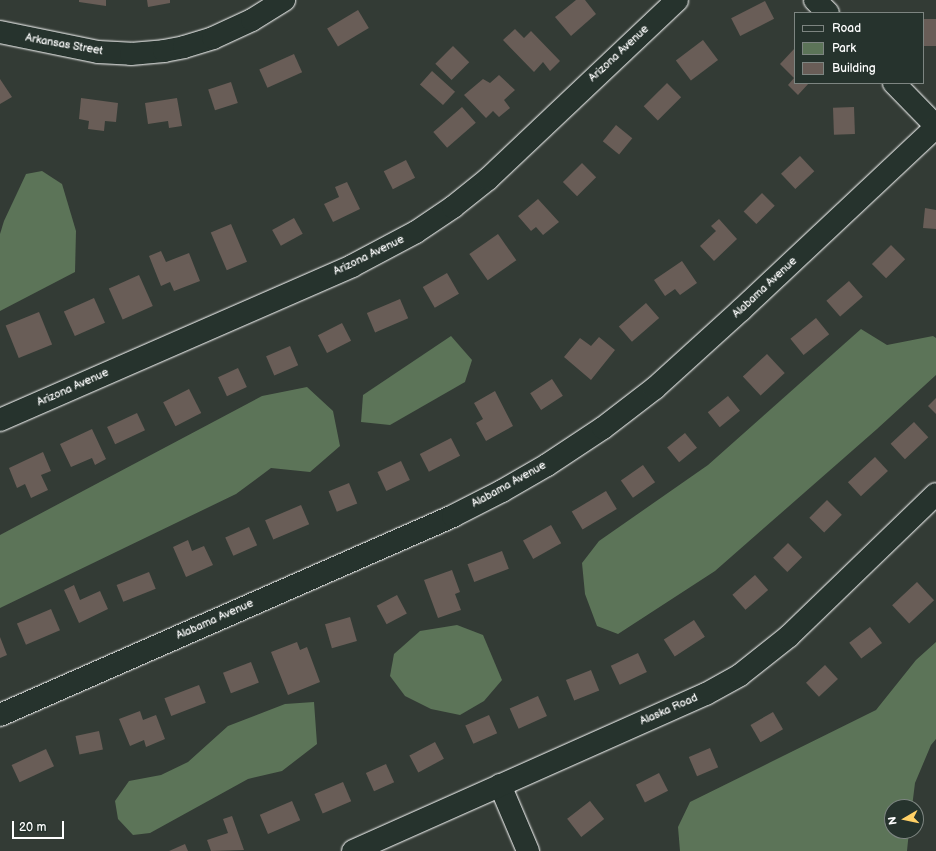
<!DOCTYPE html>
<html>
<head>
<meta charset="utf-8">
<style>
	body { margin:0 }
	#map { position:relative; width:936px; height:851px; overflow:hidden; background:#333b35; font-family:"Balsamiq Sans",sans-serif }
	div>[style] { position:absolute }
	.green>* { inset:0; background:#5c7458 }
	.building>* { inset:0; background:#695d57; transform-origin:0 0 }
	.roads { filter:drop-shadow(0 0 1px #fff) drop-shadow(0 0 1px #fff) }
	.minor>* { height:22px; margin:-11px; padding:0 11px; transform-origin:11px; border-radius:11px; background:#26332d }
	span { translate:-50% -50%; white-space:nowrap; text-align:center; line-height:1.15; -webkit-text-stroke:4px #26332d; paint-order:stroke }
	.street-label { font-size:11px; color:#fff }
	.legend { position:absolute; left:794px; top:12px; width:130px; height:72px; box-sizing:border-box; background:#26332d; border:1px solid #7d8581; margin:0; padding:5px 7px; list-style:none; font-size:12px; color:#fff }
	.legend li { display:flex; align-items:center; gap:8px; height:20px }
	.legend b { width:20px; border:1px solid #7d8581 }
	.north { position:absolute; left:884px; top:799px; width:40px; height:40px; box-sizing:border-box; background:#26332d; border:1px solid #7d8581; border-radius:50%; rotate:261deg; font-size:11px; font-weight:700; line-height:16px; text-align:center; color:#fff }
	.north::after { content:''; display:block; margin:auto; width:14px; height:18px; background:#ffd166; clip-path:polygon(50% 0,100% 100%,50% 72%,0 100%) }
	.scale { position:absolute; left:12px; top:821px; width:52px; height:18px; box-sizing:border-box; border:2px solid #fff; border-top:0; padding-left:5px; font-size:12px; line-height:14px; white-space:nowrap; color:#fff; -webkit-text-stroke:3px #26332d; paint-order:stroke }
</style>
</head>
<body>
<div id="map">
	<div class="green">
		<i style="clip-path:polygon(42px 171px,62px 184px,76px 231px,75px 272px,0 311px,0 234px,4px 221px,26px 174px)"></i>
		<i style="clip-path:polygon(861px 329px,887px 345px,933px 336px,936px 338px,936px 375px,877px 429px,715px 571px,618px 634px,597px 626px,585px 594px,582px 563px,599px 541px,708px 465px)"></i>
		<i style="clip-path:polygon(451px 336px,472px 360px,465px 382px,390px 425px,361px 422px,363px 395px)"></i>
		<i style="clip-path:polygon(307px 387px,333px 411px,340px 446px,310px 472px,271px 468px,236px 494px,0 608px,0 535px,262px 396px)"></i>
		<i style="clip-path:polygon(457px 625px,483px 635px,502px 680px,484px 701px,460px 715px,431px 709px,405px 696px,390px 676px,394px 654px,420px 631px)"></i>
		<i style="clip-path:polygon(936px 642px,936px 739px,931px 745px,915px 783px,912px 807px,892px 807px,892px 831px,909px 831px,907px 851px,680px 851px,678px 827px,690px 802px,876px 710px,916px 660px)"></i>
		<i style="clip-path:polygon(314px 702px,317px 744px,282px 771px,248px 779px,150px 833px,133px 835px,118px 819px,115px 801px,129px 781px,161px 775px,188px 762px,228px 726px,285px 704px)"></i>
	</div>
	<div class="building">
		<i style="clip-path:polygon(79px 0,106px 0,106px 6px,79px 2px)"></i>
		<i style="clip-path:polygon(147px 0,170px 0,170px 3px,148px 7px)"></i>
		<i style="clip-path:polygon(576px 0,585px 0,596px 14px,571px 36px,555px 17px)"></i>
		<i style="left:765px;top:1px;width:20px;height:38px;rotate:63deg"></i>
		<i style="left:358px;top:10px;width:21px;height:36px;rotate:59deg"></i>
		<i style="left:923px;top:19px;width:13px;height:27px"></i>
		<i style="clip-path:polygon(515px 29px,524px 38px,531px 31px,560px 61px,550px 71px,543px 62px,534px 72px,503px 40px)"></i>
		<i style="left:703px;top:40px;width:25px;height:34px;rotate:53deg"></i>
		<i style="left:453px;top:46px;width:23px;height:25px;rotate:45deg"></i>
		<i style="clip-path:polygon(795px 48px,795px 83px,809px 83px,798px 95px,788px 85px,794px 78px,780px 64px)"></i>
		<i style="left:294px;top:54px;width:20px;height:38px;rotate:66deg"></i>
		<i style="left:432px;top:71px;width:31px;height:18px;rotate:42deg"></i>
		<i style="clip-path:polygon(499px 75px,515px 90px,504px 100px,510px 108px,499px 117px,493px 111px,486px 118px,464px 95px,483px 79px,490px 83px)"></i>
		<i style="clip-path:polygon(0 79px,12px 97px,0 104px)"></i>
		<i style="left:231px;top:82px;width:22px;height:24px;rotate:72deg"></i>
		<i style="left:667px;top:83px;width:20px;height:33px;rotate:45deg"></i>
		<i style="clip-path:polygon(81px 98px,118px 103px,116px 122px,105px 121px,104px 131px,88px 129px,89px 121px,79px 119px)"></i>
		<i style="clip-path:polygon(177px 98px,182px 126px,169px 128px,168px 121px,148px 124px,145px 103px)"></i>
		<i style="left:462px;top:107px;width:21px;height:38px;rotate:49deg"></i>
		<i style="left:854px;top:107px;width:27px;height:21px;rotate:88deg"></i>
		<i style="left:616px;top:125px;width:21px;height:21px;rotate:39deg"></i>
		<i style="left:800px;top:156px;width:21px;height:26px;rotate:47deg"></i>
		<i style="left:406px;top:160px;width:20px;height:25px;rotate:63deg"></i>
		<i style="left:582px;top:163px;width:20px;height:27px;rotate:45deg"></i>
		<i style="clip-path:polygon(347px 182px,360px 209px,333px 222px,324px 204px,339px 197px,335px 187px)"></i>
		<i style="left:762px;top:193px;width:18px;height:26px;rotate:45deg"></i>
		<i style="clip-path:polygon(538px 199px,559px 222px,543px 235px,536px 227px,531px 231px,518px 216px)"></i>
		<i style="clip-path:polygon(925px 208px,936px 210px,936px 229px,923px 228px)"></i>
		<i style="left:294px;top:218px;width:18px;height:25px;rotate:61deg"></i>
		<i style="clip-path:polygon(719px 219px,737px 239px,714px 261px,700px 246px,716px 231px,711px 226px)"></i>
		<i style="left:231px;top:224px;width:41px;height:22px;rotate:67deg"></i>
		<i style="left:498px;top:234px;width:32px;height:35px;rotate:55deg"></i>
		<i style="left:891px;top:245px;width:20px;height:27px;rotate:45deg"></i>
		<i style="clip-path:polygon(161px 251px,166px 262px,189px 253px,200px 281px,174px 291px,170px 282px,161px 286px,149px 256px)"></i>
		<i style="clip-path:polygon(682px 261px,697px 283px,680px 295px,675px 289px,665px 296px,654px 280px)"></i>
		<i style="left:447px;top:273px;width:24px;height:28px;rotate:60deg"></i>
		<i style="left:139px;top:275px;width:34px;height:33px;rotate:66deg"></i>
		<i style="left:849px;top:281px;width:21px;height:30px;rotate:49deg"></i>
		<i style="left:94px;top:298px;width:27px;height:33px;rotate:66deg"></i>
		<i style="left:400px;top:299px;width:21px;height:36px;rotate:67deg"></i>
		<i style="left:646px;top:303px;width:20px;height:36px;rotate:49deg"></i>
		<i style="left:39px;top:312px;width:35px;height:36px;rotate:68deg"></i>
		<i style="left:816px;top:318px;width:21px;height:33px;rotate:51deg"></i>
		<i style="left:342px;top:323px;width:20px;height:27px;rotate:63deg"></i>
		<i style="clip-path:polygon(599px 337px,615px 350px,591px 380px,564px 357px,580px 338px,591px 346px)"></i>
		<i style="left:290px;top:346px;width:21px;height:26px;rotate:67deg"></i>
		<i style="left:767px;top:354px;width:26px;height:33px;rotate:47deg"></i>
		<i style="left:238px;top:368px;width:21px;height:22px;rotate:65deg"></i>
		<i style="left:552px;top:379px;width:20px;height:26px;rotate:57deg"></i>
		<i style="left:189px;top:389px;width:27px;height:29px;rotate:63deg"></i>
		<i style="clip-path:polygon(495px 391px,513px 426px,486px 441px,476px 423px,483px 419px,474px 403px)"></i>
		<i style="left:728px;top:396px;width:19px;height:26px;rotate:51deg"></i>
		<i style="clip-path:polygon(936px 398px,936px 414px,928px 406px)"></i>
		<i style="left:137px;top:413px;width:19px;height:33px;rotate:65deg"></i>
		<i style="left:914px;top:422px;width:21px;height:32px;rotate:47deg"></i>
		<i style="clip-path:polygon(92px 429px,106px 459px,95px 465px,92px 458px,71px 467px,60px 444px)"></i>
		<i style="left:685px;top:433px;width:19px;height:23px;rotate:51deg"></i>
		<i style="left:451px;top:438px;width:20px;height:35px;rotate:63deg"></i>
		<i style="clip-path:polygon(43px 452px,51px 471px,41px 475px,48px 490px,31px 498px,25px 484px,17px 488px,9px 468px)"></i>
		<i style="left:875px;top:457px;width:19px;height:37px;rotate:47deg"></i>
		<i style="left:401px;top:461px;width:21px;height:26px;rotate:65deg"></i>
		<i style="left:643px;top:465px;width:21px;height:27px;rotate:55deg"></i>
		<i style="left:349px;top:483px;width:22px;height:22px;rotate:68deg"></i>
		<i style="left:606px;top:491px;width:21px;height:40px;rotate:59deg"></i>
		<i style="left:827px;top:500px;width:21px;height:25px;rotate:45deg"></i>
		<i style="left:301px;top:505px;width:21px;height:39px;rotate:67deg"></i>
		<i style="left:551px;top:525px;width:21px;height:32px;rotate:61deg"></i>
		<i style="left:249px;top:527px;width:20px;height:26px;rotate:66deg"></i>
		<i style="clip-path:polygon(188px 540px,192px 551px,204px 546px,213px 565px,186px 577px,173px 547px)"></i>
		<i style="left:788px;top:543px;width:20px;height:21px;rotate:45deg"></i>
		<i style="left:502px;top:551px;width:19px;height:37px;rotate:69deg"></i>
		<i style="clip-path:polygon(452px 570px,460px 592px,455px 594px,461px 610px,438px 618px,424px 580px)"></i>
		<i style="left:149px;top:572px;width:18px;height:35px;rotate:68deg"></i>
		<i style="left:755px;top:575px;width:20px;height:30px;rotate:49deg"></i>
		<i style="left:917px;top:582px;width:25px;height:34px;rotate:47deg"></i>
		<i style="clip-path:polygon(74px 585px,80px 600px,100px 591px,108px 609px,79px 623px,64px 590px)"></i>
		<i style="left:397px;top:595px;width:21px;height:23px;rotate:62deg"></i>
		<i style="left:51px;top:609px;width:23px;height:37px;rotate:67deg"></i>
		<i style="left:350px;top:617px;width:25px;height:26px;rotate:74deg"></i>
		<i style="left:694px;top:620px;width:20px;height:36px;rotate:57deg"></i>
		<i style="left:870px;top:627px;width:20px;height:26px;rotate:53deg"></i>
		<i style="clip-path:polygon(0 637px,7px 655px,0 658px)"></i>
		<i style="clip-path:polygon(297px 642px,300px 650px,307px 647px,320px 682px,288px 695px,271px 652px)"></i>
		<i style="left:638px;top:653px;width:21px;height:30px;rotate:65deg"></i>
		<i style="left:251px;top:662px;width:22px;height:30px;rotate:69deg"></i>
		<i style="left:825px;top:665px;width:19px;height:26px;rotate:47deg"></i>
		<i style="left:591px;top:670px;width:22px;height:27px;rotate:68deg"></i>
		<i style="left:199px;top:685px;width:19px;height:37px;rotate:69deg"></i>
		<i style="left:538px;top:696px;width:22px;height:31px;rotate:66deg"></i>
		<i style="clip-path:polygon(140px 711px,143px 720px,156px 715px,165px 739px,146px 747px,144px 740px,130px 746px,119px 719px)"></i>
		<i style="left:773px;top:712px;width:20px;height:26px;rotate:60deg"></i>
		<i style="left:489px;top:715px;width:20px;height:26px;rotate:66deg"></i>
		<i style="left:99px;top:731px;width:19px;height:24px;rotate:78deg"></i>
		<i style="left:435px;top:742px;width:19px;height:29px;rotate:62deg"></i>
		<i style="left:710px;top:748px;width:21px;height:23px;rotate:67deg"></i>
		<i style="left:46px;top:749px;width:19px;height:38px;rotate:65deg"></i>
		<i style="left:386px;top:764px;width:20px;height:22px;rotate:66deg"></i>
		<i style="left:659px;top:773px;width:20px;height:26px;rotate:63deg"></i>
		<i style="left:343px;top:782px;width:21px;height:31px;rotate:67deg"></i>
		<i style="left:292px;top:801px;width:21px;height:35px;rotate:67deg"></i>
		<i style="left:590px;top:801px;width:23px;height:29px;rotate:52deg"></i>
		<i style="clip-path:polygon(232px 816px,244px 850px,211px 851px,207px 840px,228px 833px,223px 819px)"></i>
		<i style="clip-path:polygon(185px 844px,188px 851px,169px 851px)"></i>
	</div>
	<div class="roads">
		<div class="minor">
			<i style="left:815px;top:0;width:18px;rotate:45deg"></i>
			<i style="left:0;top:32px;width:100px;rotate:11.5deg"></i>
			<i style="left:98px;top:52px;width:33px;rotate:3deg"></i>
			<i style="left:131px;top:54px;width:33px;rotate:-5deg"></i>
			<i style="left:164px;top:51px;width:20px;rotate:-11deg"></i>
			<i style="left:184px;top:47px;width:30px;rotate:-17deg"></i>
			<i style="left:213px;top:38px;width:43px;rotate:-24.8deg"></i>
			<i style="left:252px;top:20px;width:38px;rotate:-32deg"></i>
			<i style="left:894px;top:83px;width:60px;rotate:45.7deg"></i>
			<i style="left:0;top:420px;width:384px;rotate:-23.6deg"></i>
			<i style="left:352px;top:266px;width:72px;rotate:-28deg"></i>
			<i style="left:416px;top:232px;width:45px;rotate:-34deg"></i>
			<i style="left:453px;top:207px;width:45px;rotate:-38.7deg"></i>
			<i style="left:488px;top:179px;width:260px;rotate:-43.4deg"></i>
			<i style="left:0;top:715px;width:495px;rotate:-23.7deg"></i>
			<i style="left:453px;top:516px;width:55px;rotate:-27deg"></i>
			<i style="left:502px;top:491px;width:52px;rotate:-30deg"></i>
			<i style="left:547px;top:465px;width:67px;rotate:-33.5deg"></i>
			<i style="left:603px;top:428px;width:66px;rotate:-37.6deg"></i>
			<i style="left:655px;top:388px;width:116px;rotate:-42.2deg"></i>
			<i style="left:741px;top:310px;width:267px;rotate:-43.2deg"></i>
			<i style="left:500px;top:785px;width:72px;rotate:67deg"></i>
			<i style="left:353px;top:851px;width:386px;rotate:-24deg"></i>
			<i style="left:706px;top:694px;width:39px;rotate:-29deg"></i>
			<i style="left:740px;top:675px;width:63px;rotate:-38.5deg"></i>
			<i style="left:789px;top:636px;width:204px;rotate:-44deg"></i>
		</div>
	</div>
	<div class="street-label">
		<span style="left:64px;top:45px;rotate:10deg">Arkansas Street</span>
		<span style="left:619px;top:54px;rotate:-43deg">Arizona Avenue</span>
		<span style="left:369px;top:256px;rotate:-26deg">Arizona Avenue</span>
		<span style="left:765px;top:288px;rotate:-43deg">Alabama Avenue</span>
		<span style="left:73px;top:388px;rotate:-24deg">Arizona Avenue</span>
		<span style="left:509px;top:485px;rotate:-29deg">Alabama Avenue</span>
		<span style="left:215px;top:620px;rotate:-24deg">Alabama Avenue</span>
		<span style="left:669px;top:710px;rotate:-24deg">Alaska Road</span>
	</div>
	<ul class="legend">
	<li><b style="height:5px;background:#26332d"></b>Road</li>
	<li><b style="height:11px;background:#5c7458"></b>Park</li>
	<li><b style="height:11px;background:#695d57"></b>Building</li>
	</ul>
	<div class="north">N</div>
	<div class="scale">20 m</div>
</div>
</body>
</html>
